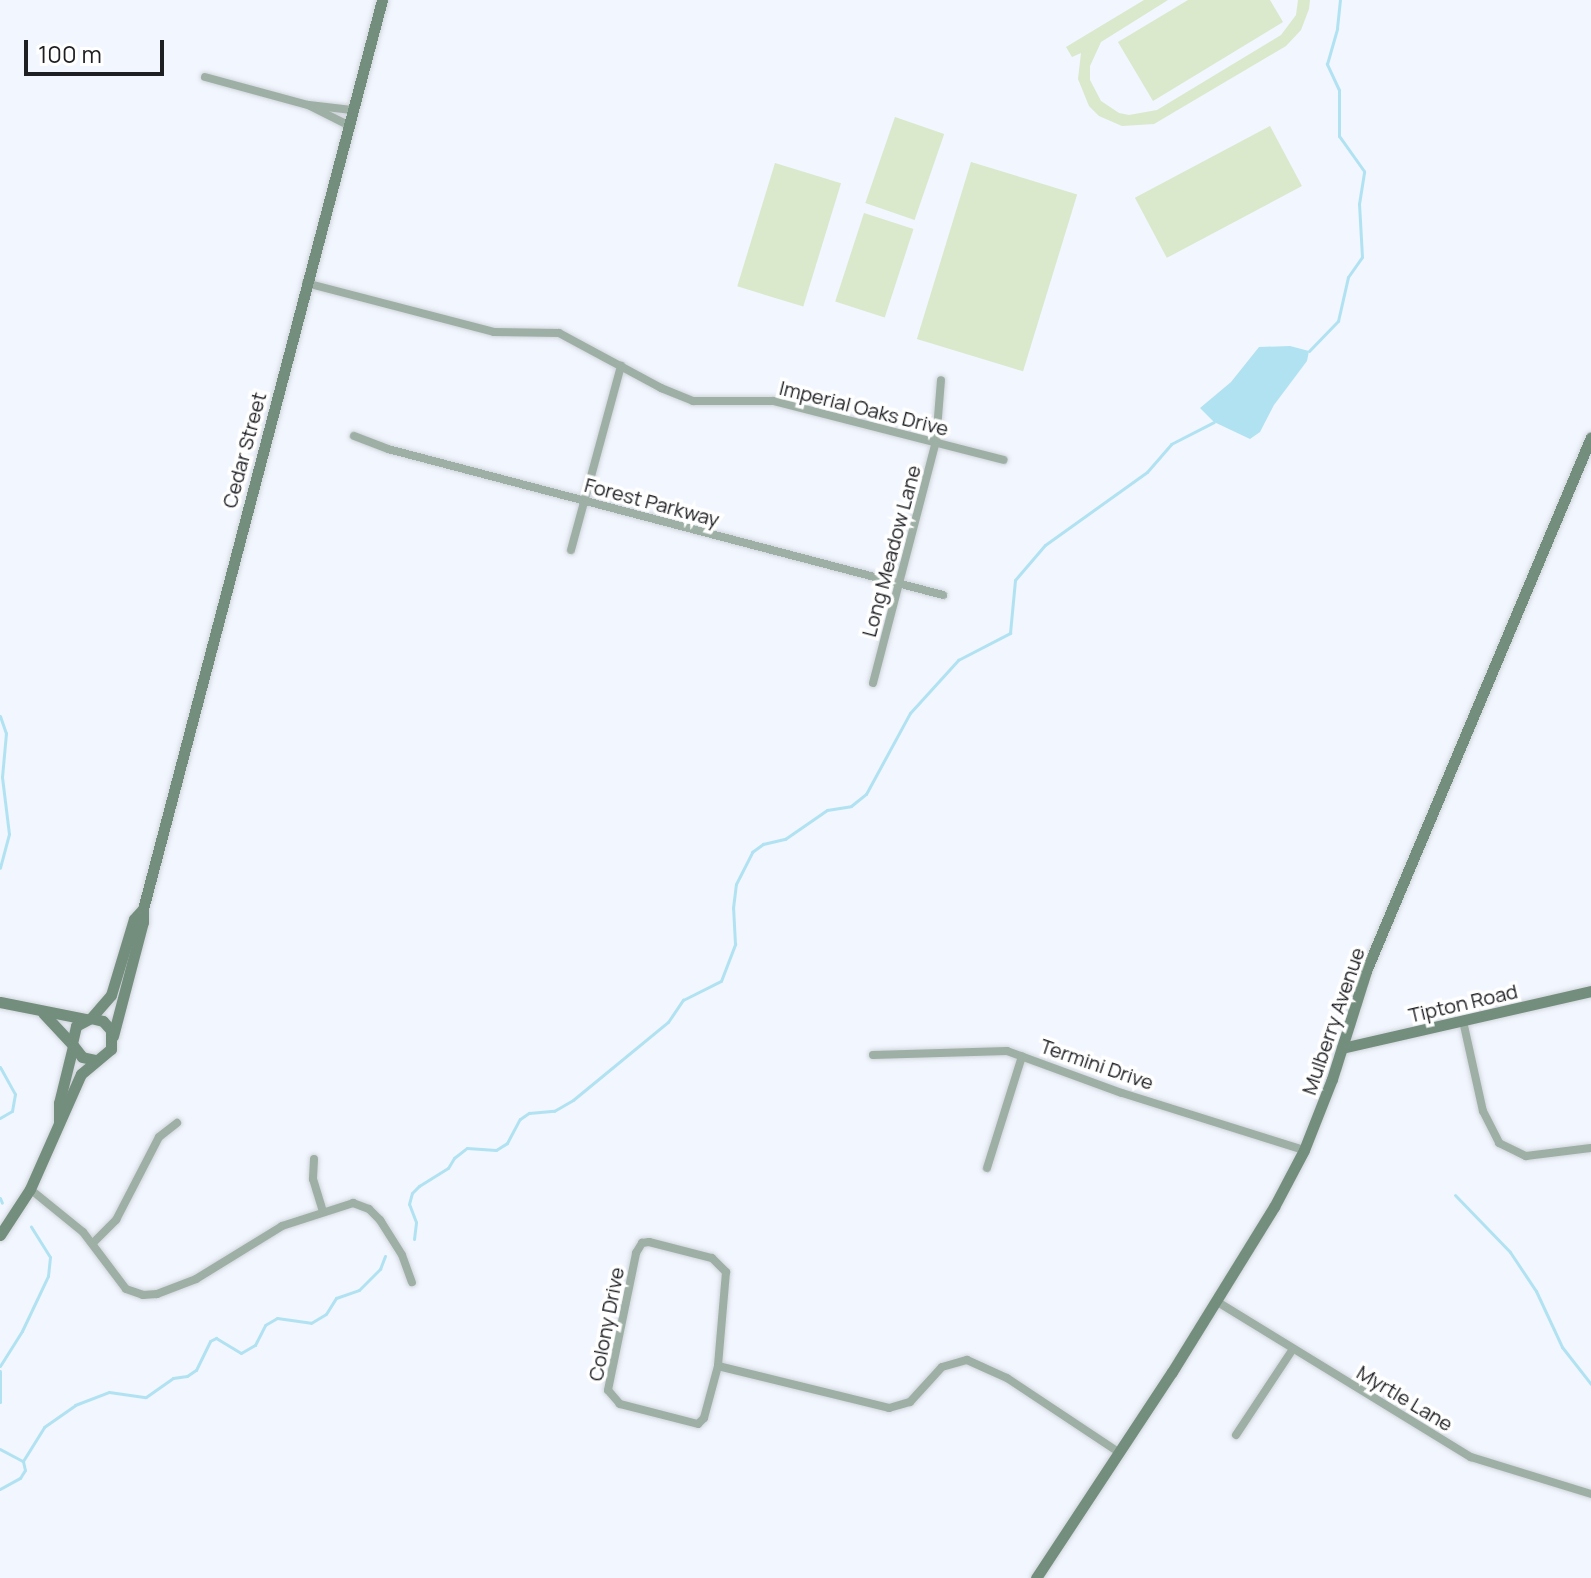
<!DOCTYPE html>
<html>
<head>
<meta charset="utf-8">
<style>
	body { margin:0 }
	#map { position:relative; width:1591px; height:1578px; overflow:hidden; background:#f2f6fe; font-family:Manrope,sans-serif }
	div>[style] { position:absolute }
	.green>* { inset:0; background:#dae8cb; transform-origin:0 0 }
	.water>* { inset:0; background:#b1e2f2 }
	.stream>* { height:3px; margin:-1.5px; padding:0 1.5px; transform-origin:1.5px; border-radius:1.5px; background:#b1e2f2 }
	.roads { filter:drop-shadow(0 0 2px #d0d4db) drop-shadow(0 0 2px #d0d4db) }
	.street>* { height:8px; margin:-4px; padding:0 4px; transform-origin:4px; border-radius:4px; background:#9eb0a5 }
	.secondary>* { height:11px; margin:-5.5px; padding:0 5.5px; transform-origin:5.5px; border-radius:5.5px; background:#748e7e }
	span { translate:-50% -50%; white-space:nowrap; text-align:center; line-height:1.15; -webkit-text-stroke:7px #fff; paint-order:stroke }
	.street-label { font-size:20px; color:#1e1f23 }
	.scale { position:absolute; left:24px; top:40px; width:140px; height:36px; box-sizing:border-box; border:4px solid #1e1f23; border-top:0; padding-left:10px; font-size:24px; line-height:28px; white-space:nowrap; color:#1e1f23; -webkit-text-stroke:6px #fff; paint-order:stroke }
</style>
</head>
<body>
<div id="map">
	<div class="green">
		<i style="clip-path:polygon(1144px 0,1168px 0,1101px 42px,1090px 66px,1090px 80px,1101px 101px,1119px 113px,1129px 115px,1157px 110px,1281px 35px,1296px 15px,1298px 0,1310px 0,1309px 9px,1301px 30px,1286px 46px,1154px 124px,1122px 126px,1099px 116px,1089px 106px,1078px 79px,1081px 53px,1072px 57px,1066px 47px)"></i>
		<i style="clip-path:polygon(1188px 0,1270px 0,1283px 22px,1153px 101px,1118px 42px)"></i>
		<i style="left:895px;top:117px;width:52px;height:91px;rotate:19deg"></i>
		<i style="left:1270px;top:126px;width:68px;height:153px;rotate:62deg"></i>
		<i style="left:971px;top:162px;width:111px;height:185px;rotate:17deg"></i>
		<i style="left:775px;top:163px;width:69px;height:129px;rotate:17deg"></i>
		<i style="left:864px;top:213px;width:52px;height:93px;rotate:18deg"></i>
	</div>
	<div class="water">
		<i style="clip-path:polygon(1290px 346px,1309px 351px,1307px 361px,1274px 405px,1260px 432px,1250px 439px,1214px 422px,1200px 408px,1231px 382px,1259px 347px)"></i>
	</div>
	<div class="stream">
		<i style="left:1309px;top:351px;width:42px;rotate:-46deg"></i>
		<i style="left:1338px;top:321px;width:45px;rotate:-77.2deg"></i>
		<i style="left:1348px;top:277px;width:24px;rotate:-55deg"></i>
		<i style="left:1362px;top:257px;width:53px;rotate:-93.2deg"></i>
		<i style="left:1359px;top:204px;width:33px;rotate:-81deg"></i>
		<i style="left:1364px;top:171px;width:43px;rotate:-125.5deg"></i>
		<i style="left:1339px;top:136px;width:46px;rotate:-90deg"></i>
		<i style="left:1339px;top:90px;width:29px;rotate:-115deg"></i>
		<i style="left:1327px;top:64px;width:37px;rotate:-74deg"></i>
		<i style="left:1337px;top:28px;width:28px;rotate:-84deg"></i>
		<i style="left:0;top:716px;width:18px;rotate:71deg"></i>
		<i style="left:6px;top:733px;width:44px;rotate:95.2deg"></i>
		<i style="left:2px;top:777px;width:57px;rotate:83deg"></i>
		<i style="left:9px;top:834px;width:35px;rotate:105deg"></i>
		<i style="left:0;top:1067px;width:31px;rotate:61deg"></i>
		<i style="left:15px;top:1094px;width:17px;rotate:100deg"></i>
		<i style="left:12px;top:1111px;width:14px;rotate:150deg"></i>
		<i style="left:1455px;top:1195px;width:79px;rotate:46deg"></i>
		<i style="left:1510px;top:1252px;width:47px;rotate:56.3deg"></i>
		<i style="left:1536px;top:1291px;width:62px;rotate:65.1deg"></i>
		<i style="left:1562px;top:1347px;width:47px;rotate:51.9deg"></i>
		<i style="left:0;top:1198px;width:5px;rotate:68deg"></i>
		<i style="left:414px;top:1239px;width:17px;rotate:-83deg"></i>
		<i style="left:416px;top:1222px;width:19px;rotate:-111deg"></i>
		<i style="left:409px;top:1204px;width:11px;rotate:-75deg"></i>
		<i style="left:412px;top:1193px;width:10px;rotate:-45deg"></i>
		<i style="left:419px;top:1186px;width:34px;rotate:-32deg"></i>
		<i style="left:448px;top:1168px;width:12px;rotate:-59deg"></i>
		<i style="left:454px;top:1158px;width:16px;rotate:-38deg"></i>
		<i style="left:467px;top:1148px;width:29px;rotate:4deg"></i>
		<i style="left:496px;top:1150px;width:13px;rotate:-32deg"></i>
		<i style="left:507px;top:1143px;width:27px;rotate:-62deg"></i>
		<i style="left:520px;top:1119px;width:11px;rotate:-34deg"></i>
		<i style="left:529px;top:1113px;width:25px;rotate:-5deg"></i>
		<i style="left:554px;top:1111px;width:22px;rotate:-30deg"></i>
		<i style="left:573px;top:1100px;width:123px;rotate:-39.4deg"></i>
		<i style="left:668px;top:1022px;width:27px;rotate:-56deg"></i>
		<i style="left:683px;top:1000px;width:42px;rotate:-26.6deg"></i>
		<i style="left:721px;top:981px;width:40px;rotate:-69deg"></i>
		<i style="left:735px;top:944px;width:36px;rotate:-93deg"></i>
		<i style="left:733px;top:908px;width:24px;rotate:-83deg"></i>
		<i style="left:736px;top:884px;width:36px;rotate:-63deg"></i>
		<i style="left:752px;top:852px;width:14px;rotate:-36deg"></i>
		<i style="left:763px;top:844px;width:23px;rotate:-13deg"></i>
		<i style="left:785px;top:839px;width:51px;rotate:-34.6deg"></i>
		<i style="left:827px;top:810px;width:24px;rotate:-9deg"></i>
		<i style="left:851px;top:806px;width:19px;rotate:-39deg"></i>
		<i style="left:866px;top:794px;width:92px;rotate:-61.5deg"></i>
		<i style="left:910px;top:713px;width:72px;rotate:-47.8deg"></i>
		<i style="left:958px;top:660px;width:59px;rotate:-27.4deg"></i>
		<i style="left:1010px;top:633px;width:53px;rotate:-84.6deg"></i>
		<i style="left:1015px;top:580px;width:46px;rotate:-49.4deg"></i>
		<i style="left:1045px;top:545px;width:125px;rotate:-35.6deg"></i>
		<i style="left:1147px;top:472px;width:37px;rotate:-49deg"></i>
		<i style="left:1171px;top:444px;width:48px;rotate:-27.1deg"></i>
		<i style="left:0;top:1366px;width:41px;rotate:-57.8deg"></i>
		<i style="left:22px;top:1331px;width:61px;rotate:-64.7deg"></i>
		<i style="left:48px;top:1276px;width:19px;rotate:-84deg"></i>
		<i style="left:50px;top:1257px;width:36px;rotate:-122deg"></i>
		<i style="left:0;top:1371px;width:31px;rotate:90deg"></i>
		<i style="left:0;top:1449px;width:26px;rotate:28deg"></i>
		<i style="left:0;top:1489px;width:23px;rotate:-29deg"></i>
		<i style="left:20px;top:1478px;width:9px;rotate:-58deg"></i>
		<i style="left:25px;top:1470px;width:9px;rotate:-103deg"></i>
		<i style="left:23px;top:1461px;width:40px;rotate:-58deg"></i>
		<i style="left:44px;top:1427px;width:38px;rotate:-35deg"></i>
		<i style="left:75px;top:1405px;width:36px;rotate:-21deg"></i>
		<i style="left:109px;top:1392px;width:37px;rotate:8deg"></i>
		<i style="left:146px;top:1397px;width:33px;rotate:-35deg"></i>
		<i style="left:173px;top:1378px;width:14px;rotate:-8deg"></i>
		<i style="left:187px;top:1376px;width:11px;rotate:-34deg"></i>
		<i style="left:196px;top:1370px;width:32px;rotate:-64deg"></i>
		<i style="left:210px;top:1341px;width:7px;rotate:-27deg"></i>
		<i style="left:216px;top:1338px;width:29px;rotate:31deg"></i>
		<i style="left:241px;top:1353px;width:16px;rotate:-30deg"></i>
		<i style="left:255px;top:1345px;width:22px;rotate:-63deg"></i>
		<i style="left:265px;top:1325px;width:14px;rotate:-30deg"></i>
		<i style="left:277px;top:1318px;width:34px;rotate:8deg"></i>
		<i style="left:311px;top:1323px;width:17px;rotate:-31deg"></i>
		<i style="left:326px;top:1314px;width:19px;rotate:-58deg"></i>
		<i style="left:336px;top:1298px;width:24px;rotate:-19deg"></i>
		<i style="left:359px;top:1290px;width:30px;rotate:-45deg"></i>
		<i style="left:380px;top:1269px;width:14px;rotate:-69deg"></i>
	</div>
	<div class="roads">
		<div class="street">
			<i style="left:205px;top:77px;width:107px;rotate:15.2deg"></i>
			<i style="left:308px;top:105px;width:45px;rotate:26.6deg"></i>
			<i style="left:309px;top:105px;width:43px;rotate:6.6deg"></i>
			<i style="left:306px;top:283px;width:194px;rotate:14.6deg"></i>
			<i style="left:494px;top:332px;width:65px;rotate:0.9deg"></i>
			<i style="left:559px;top:333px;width:116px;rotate:28.3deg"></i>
			<i style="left:661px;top:388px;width:35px;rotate:22deg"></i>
			<i style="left:693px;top:401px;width:81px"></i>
			<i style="left:774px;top:401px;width:237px;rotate:14.4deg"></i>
			<i style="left:354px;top:436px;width:36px;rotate:21deg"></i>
			<i style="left:388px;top:449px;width:574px;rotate:14.74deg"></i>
			<i style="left:571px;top:550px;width:191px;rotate:-74.8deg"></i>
			<i style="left:873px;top:683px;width:249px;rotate:-75.4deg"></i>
			<i style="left:936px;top:442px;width:62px;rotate:-85.4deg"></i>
			<i style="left:1463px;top:1021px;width:92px;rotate:77.5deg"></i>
			<i style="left:1483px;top:1111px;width:36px;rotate:63deg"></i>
			<i style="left:1499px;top:1143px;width:30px;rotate:26deg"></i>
			<i style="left:1526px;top:1156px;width:65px;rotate:-7deg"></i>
			<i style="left:873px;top:1055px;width:134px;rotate:-1.7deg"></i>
			<i style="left:1007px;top:1051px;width:122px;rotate:20.1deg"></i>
			<i style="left:1122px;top:1093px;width:191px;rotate:17.4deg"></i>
			<i style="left:314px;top:1159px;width:20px;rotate:93deg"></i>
			<i style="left:313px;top:1179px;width:34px;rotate:73deg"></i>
			<i style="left:987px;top:1168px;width:117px;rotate:-72.6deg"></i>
			<i style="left:30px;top:1189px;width:68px;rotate:39.1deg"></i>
			<i style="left:83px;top:1232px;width:71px;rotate:53deg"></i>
			<i style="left:126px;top:1289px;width:18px;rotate:19deg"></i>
			<i style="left:143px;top:1295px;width:14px;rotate:-4deg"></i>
			<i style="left:157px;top:1294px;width:42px;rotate:-21deg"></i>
			<i style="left:196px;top:1279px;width:101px;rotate:-31.6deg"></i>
			<i style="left:282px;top:1226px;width:75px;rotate:-17.9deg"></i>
			<i style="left:353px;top:1203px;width:17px;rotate:21deg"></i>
			<i style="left:369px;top:1209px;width:16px;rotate:45deg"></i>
			<i style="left:380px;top:1220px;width:41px;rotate:57.8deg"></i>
			<i style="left:402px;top:1255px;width:29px;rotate:70deg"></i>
			<i style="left:649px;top:1242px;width:65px;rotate:14.3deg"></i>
			<i style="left:712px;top:1258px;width:20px;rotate:45deg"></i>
			<i style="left:726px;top:1272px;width:94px;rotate:94.9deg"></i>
			<i style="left:718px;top:1366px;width:54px;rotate:105.1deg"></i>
			<i style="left:704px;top:1418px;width:8px;rotate:135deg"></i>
			<i style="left:698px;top:1424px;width:81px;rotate:-165.6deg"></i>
			<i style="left:620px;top:1404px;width:18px;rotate:-131deg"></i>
			<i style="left:608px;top:1390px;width:140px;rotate:-78.4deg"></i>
			<i style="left:636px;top:1253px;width:12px;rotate:-59deg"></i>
			<i style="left:642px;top:1243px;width:7px;rotate:-8deg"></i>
			<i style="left:93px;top:1243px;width:33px;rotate:-45deg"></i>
			<i style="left:116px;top:1220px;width:93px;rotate:-62.6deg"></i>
			<i style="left:159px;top:1137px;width:23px;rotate:-38deg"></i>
			<i style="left:1216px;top:1301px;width:299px;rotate:31.5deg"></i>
			<i style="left:1471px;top:1457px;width:126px;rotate:17.1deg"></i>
			<i style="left:718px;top:1366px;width:176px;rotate:13.8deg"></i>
			<i style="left:889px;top:1408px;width:22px;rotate:-16deg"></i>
			<i style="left:910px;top:1402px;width:47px;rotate:-47.6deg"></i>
			<i style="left:942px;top:1367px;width:26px;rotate:-16deg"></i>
			<i style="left:967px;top:1360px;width:44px;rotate:24.2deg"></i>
			<i style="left:1007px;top:1378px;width:136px;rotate:33.6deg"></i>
			<i style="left:1236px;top:1435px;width:103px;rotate:-56.5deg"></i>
		</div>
		<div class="secondary">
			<i style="left:0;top:1002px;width:88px;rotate:11.2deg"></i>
			<i style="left:43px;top:1013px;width:42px;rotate:46.9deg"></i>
			<i style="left:91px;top:1018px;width:30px;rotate:-49deg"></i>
			<i style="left:111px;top:995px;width:79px;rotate:-73.2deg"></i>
			<i style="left:134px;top:919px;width:13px;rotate:-48deg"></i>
			<i style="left:113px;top:1036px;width:118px;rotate:-75.3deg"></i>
			<i style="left:143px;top:922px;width:13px;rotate:-90deg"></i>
			<i style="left:143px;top:909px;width:940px;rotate:-75.27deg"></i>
			<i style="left:1342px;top:1048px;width:255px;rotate:-12.9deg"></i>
			<i style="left:59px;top:1122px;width:19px;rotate:-90deg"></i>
			<i style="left:59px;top:1103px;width:59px;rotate:-76.2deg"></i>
			<i style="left:0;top:1235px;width:55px;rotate:-56.9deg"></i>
			<i style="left:30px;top:1189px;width:126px;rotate:-66.1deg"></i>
			<i style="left:81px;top:1074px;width:39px;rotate:-40deg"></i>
			<i style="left:111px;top:1049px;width:19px;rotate:-90deg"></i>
			<i style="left:111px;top:1030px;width:12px;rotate:-132deg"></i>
			<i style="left:103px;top:1021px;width:12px;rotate:-166deg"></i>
			<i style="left:91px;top:1018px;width:17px;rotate:152deg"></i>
			<i style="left:76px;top:1026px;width:18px;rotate:103deg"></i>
			<i style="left:72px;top:1044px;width:16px;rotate:52deg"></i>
			<i style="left:82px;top:1057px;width:13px;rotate:13deg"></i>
			<i style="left:1036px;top:1578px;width:247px;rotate:-56.6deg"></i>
			<i style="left:1172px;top:1372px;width:194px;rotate:-58.3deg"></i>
			<i style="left:1274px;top:1207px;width:64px;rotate:-62.2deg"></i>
			<i style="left:1304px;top:1150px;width:76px;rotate:-68.5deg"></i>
			<i style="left:1332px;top:1079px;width:113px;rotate:-72.5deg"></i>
			<i style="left:1366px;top:971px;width:579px;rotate:-67.15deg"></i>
		</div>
	</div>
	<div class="street-label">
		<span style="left:864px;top:408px;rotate:14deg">Imperial Oaks Drive</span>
		<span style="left:244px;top:450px;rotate:-75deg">Cedar Street</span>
		<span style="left:652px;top:502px;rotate:15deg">Forest Parkway</span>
		<span style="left:891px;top:551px;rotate:-75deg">Long Meadow Lane</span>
		<span style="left:1463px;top:1003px;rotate:-13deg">Tipton Road</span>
		<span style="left:1333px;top:1021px;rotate:-71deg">Mulberry Avenue</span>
		<span style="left:1097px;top:1064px;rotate:19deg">Termini Drive</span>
		<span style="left:606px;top:1324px;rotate:-79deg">Colony Drive</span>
		<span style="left:1405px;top:1398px;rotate:31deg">Myrtle Lane</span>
	</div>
	<div class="scale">100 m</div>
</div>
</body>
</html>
